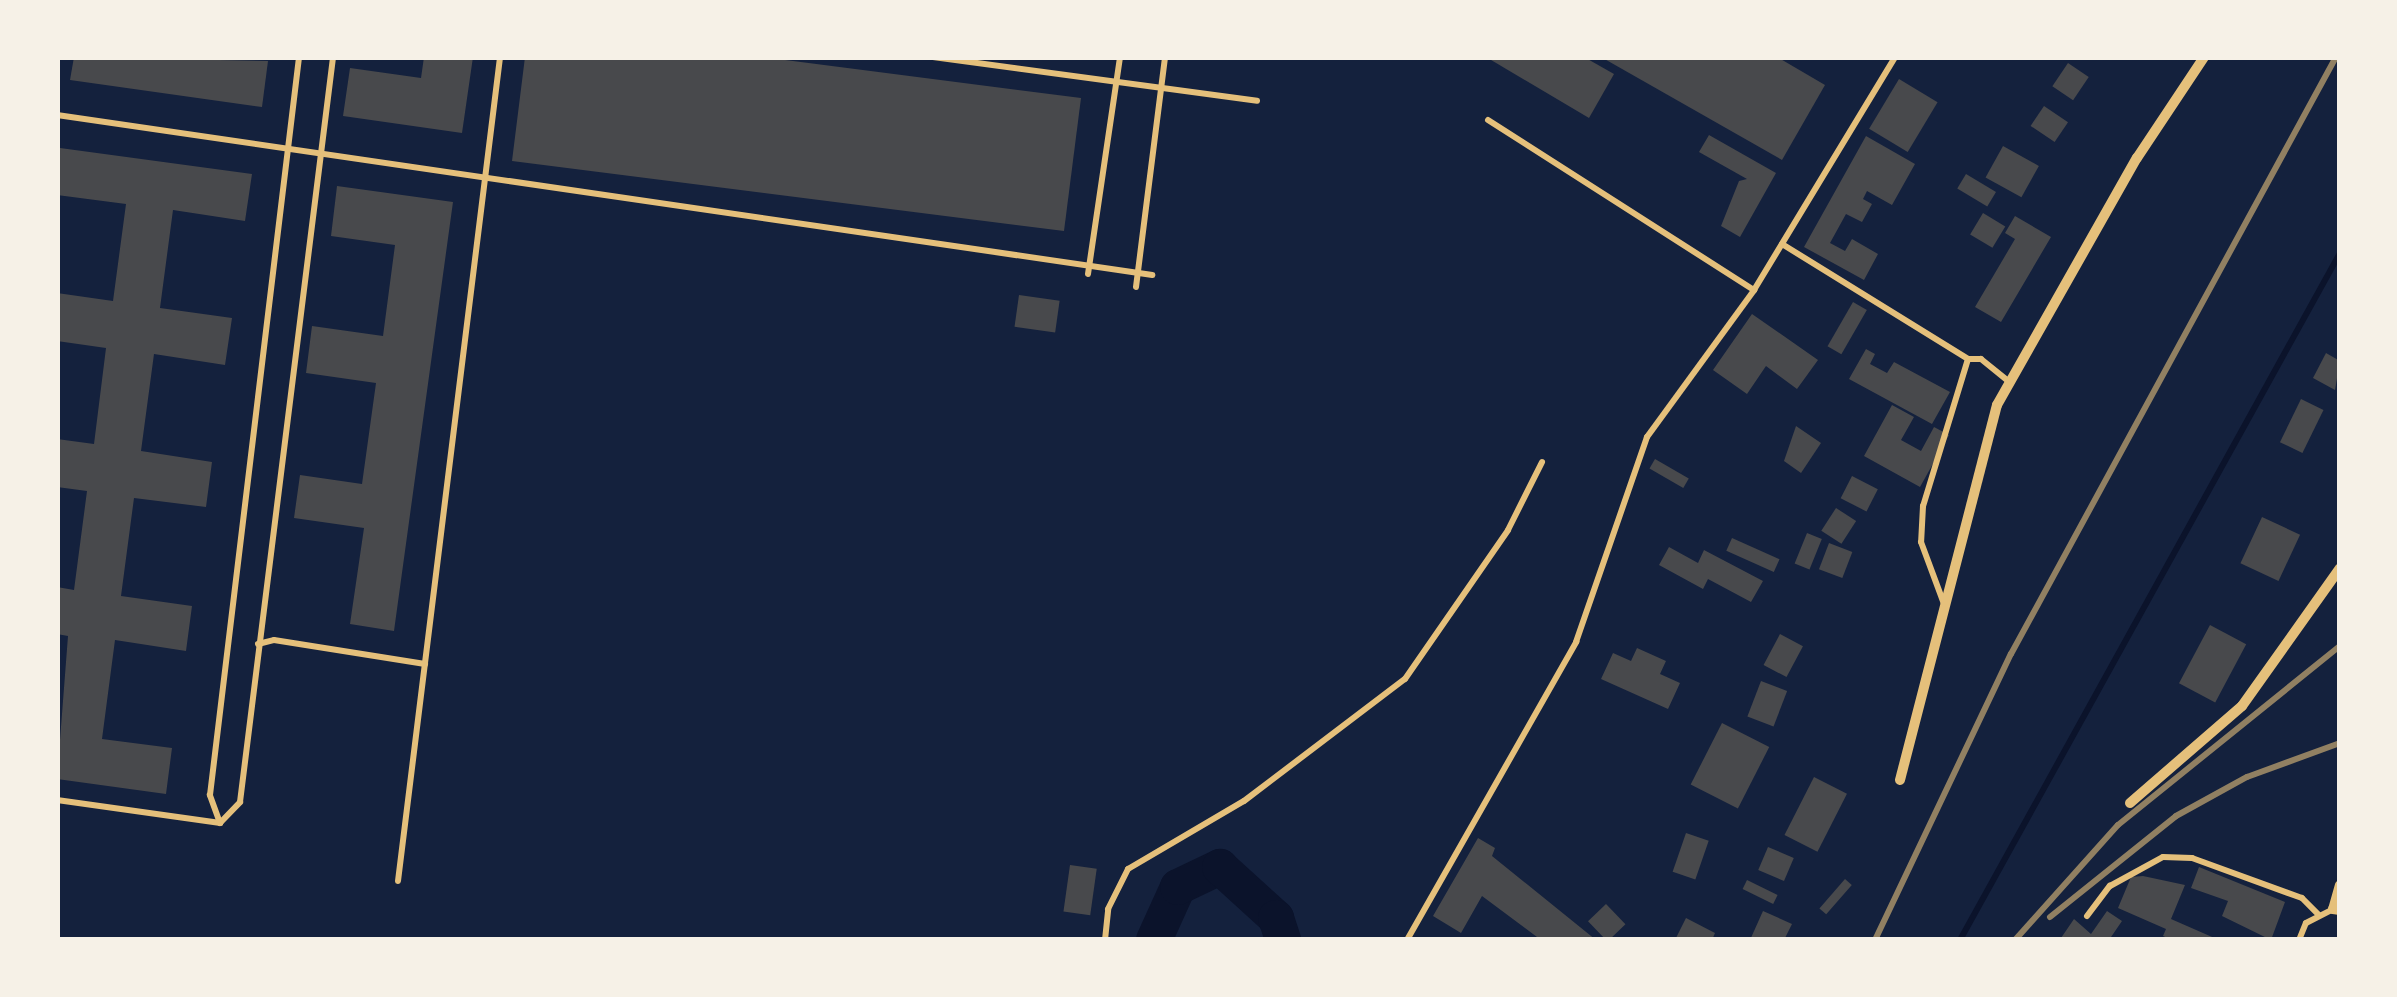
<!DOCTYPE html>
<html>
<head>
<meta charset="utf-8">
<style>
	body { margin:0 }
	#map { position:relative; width:2397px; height:997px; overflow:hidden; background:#14213d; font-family:"Sofia Sans Condensed",sans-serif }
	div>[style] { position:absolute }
	.stream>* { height:6px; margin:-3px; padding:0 3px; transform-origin:3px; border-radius:3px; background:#0b132b }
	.river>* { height:36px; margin:-18px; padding:0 18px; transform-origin:18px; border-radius:18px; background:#0b132b }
	.building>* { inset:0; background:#48494c; transform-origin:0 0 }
	.service>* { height:6px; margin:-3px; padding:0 3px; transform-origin:3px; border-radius:3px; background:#e5c07b }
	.minor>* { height:10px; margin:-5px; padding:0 5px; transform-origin:5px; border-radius:5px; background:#e5c07b }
	.rail>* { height:6px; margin:-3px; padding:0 3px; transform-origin:3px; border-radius:3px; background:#918062 }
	span { translate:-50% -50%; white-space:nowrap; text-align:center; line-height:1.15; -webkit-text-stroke:10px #f6f1e7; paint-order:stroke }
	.frame { position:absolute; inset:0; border:60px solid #f6f1e7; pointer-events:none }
</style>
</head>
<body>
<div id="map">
	<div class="stream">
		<i style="left:1960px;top:940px;width:785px;rotate:-61.05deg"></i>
	</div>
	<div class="river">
		<i style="left:1154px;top:940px;width:58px;rotate:-65.6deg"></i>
		<i style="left:1178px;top:887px;width:47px;rotate:-25.5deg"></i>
		<i style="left:1220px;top:867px;width:76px;rotate:42.3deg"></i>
		<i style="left:1276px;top:918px;width:23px;rotate:72deg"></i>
	</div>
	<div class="building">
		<i style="clip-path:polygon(74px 57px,268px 61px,262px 107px,70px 80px)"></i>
		<i style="clip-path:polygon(424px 57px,473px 57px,462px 133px,343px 116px,350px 68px,421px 78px)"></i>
		<i style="clip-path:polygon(525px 57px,762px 57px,1081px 98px,1064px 231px,512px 161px)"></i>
		<i style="clip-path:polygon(1486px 57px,1584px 57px,1614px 74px,1589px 118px)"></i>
		<i style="clip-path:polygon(1601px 57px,1777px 57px,1825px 85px,1782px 160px)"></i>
		<i style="left:2068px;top:63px;width:25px;height:28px;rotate:34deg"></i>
		<i style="left:1899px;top:79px;width:45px;height:58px;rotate:31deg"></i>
		<i style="left:2044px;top:106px;width:29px;height:24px;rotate:34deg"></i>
		<i style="clip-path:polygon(1709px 135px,1776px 173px,1740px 237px,1721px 226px,1739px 181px,1747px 179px,1699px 152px)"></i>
		<i style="clip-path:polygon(1866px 136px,1915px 164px,1892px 205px,1867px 191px,1863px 199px,1872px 204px,1862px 222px,1846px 214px,1830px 243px,1845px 251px,1852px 239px,1878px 254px,1864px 280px,1804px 247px)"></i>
		<i style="left:2003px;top:146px;width:41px;height:36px;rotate:29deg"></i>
		<i style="clip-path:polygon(60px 148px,252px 174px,245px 221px,173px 210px,160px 308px,232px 318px,225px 365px,154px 354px,141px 451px,212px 462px,206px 507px,134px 498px,121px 596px,192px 606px,186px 651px,115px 640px,102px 739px,172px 748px,166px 794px,57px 779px,68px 636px,57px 634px,57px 587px,74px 590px,87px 491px,57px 487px,57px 439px,94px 444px,106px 348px,57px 341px,57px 293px,113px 301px,126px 204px,57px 195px)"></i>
		<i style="left:1966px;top:174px;width:35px;height:17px;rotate:31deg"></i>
		<i style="clip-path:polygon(337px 186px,453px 202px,394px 631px,350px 624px,364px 528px,294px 518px,300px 475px,362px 484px,376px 383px,306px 373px,312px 326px,383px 336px,395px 245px,331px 236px)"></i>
		<i style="left:1983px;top:213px;width:26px;height:25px;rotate:31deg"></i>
		<i style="clip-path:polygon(2015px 216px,2051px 237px,2001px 322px,1975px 307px,2015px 239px,2005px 233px)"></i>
		<i style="left:1019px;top:295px;width:41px;height:32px;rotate:8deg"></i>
		<i style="left:1853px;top:302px;width:16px;height:51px;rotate:30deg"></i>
		<i style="clip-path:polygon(1752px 314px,1818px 360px,1797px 389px,1766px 366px,1747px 394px,1713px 370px)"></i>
		<i style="clip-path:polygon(1866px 349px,1875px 354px,1870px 364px,1887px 373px,1894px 362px,1950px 392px,1932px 424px,1849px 379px)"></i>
		<i style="clip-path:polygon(2326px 353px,2340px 361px,2335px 390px,2313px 378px)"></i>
		<i style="left:2301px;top:399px;width:25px;height:48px;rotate:26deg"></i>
		<i style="clip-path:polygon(1892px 405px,1914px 417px,1901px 440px,1921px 451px,1934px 427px,1949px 435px,1920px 487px,1864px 456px)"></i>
		<i style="clip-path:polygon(1796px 426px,1821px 443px,1801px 473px,1784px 461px)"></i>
		<i style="left:1655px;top:459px;width:39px;height:11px;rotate:30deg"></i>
		<i style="left:1852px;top:476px;width:29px;height:25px;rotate:27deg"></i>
		<i style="left:1836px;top:508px;width:24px;height:27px;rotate:33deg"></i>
		<i style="left:2262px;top:517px;width:42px;height:51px;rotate:25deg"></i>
		<i style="left:1807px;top:533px;width:16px;height:33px;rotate:22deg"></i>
		<i style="left:1732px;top:538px;width:52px;height:14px;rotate:24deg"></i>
		<i style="left:1829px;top:543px;width:25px;height:28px;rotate:21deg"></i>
		<i style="clip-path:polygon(1669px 547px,1698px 563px,1704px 550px,1763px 581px,1751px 602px,1708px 579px,1703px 589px,1659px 565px)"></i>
		<i style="left:2210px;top:625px;width:41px;height:66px;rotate:28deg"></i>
		<i style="left:1780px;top:634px;width:26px;height:35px;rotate:28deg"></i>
		<i style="clip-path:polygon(1637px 648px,1666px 661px,1660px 674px,1680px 683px,1668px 709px,1601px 679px,1613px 653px,1631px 661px)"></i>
		<i style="left:1761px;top:681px;width:28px;height:38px;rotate:21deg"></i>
		<i style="left:1722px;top:723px;width:53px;height:69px;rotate:27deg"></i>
		<i style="left:1814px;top:777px;width:37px;height:65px;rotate:27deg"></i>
		<i style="left:1686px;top:833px;width:24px;height:41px;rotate:19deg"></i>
		<i style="clip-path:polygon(1478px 838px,1495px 848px,1492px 856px,1596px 940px,1541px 940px,1482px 896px,1461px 933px,1433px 916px)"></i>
		<i style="left:1768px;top:847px;width:28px;height:25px;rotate:23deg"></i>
		<i style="left:1070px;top:865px;width:27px;height:47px;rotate:8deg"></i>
		<i style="clip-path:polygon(2199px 867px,2285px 902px,2271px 940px,2222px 916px,2228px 901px,2191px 888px)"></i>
		<i style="clip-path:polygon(2143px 876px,2185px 885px,2171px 919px,2219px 940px,2172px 940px,2163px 936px,2166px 929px,2118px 908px,2131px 877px)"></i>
		<i style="left:1845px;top:879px;width:9px;height:39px;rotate:41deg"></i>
		<i style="left:1747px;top:880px;width:34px;height:10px;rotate:26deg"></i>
		<i style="left:1606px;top:904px;width:28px;height:25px;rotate:46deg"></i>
		<i style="clip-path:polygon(1763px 911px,1792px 924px,1784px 940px,1750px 940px)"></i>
		<i style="clip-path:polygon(2107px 911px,2122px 921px,2109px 940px,2061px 938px,2074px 919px,2091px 934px)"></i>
		<i style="clip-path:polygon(1686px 918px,1715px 933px,1712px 940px,1675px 940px)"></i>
	</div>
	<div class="service">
		<i style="left:933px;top:57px;width:327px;rotate:7.7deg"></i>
		<i style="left:57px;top:115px;width:1107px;rotate:8.31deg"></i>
		<i style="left:1488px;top:120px;width:316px;rotate:32.6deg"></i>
		<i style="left:1782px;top:244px;width:219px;rotate:31.7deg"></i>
		<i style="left:1968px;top:359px;width:154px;rotate:107deg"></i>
		<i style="left:1923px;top:506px;width:36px;rotate:93deg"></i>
		<i style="left:1921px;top:542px;width:66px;rotate:69.6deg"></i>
		<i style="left:1088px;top:274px;width:219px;rotate:-81.6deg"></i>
		<i style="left:1136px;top:287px;width:232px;rotate:-82.8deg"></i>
		<i style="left:1968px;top:359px;width:13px"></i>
		<i style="left:1981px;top:359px;width:36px;rotate:39deg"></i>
		<i style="left:258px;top:644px;width:16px;rotate:-14deg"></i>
		<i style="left:274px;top:640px;width:153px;rotate:9deg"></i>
		<i style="left:57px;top:800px;width:165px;rotate:8deg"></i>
		<i style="left:220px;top:823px;width:29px;rotate:-46deg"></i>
		<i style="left:240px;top:802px;width:751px;rotate:-82.88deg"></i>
		<i style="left:220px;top:823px;width:30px;rotate:-110deg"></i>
		<i style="left:210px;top:795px;width:743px;rotate:-83.12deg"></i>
		<i style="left:398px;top:881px;width:830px;rotate:-82.94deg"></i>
		<i style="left:2087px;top:916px;width:38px;rotate:-53deg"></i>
		<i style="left:2110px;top:886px;width:60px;rotate:-28.7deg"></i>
		<i style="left:2163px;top:857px;width:29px;rotate:2deg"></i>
		<i style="left:2192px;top:858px;width:117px;rotate:20deg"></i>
		<i style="left:2302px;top:898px;width:23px;rotate:45deg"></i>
		<i style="left:1105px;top:940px;width:31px;rotate:-84deg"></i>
		<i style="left:1108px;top:909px;width:45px;rotate:-63.4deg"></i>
		<i style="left:1128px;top:869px;width:134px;rotate:-30.4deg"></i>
		<i style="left:1244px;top:801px;width:202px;rotate:-37.2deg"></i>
		<i style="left:1405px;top:679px;width:181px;rotate:-55.3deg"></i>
		<i style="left:1508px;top:530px;width:76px;rotate:-63.4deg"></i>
		<i style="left:1407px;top:940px;width:343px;rotate:-60.4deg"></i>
		<i style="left:1576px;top:642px;width:217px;rotate:-70.9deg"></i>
		<i style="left:1647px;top:437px;width:182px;rotate:-53.9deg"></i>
		<i style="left:1754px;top:290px;width:272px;rotate:-58.8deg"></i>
		<i style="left:2299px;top:940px;width:18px;rotate:-68deg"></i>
		<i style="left:2306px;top:923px;width:30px;rotate:-27deg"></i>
	</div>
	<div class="minor">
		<i style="left:1900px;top:780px;width:387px;rotate:-75.5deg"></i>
		<i style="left:1997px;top:405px;width:284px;rotate:-60.5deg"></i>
		<i style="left:2137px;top:158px;width:121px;rotate:-56.4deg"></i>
		<i style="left:2130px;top:803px;width:148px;rotate:-40.9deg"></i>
		<i style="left:2242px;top:706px;width:169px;rotate:-54.6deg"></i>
		<i style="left:2340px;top:885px;width:25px;rotate:106deg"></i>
		<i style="left:2333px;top:909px;width:7px;rotate:8deg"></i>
	</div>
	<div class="rail">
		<i style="left:2050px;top:917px;width:161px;rotate:-38.7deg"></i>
		<i style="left:2176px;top:816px;width:81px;rotate:-28.8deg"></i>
		<i style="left:2247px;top:777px;width:99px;rotate:-20.1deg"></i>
		<i style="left:1875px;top:940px;width:317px;rotate:-64.6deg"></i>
		<i style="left:2011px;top:654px;width:680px;rotate:-61.44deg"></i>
		<i style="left:2015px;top:940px;width:154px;rotate:-48.2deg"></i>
		<i style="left:2118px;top:825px;width:285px;rotate:-38.9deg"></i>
	</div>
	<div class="frame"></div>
</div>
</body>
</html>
